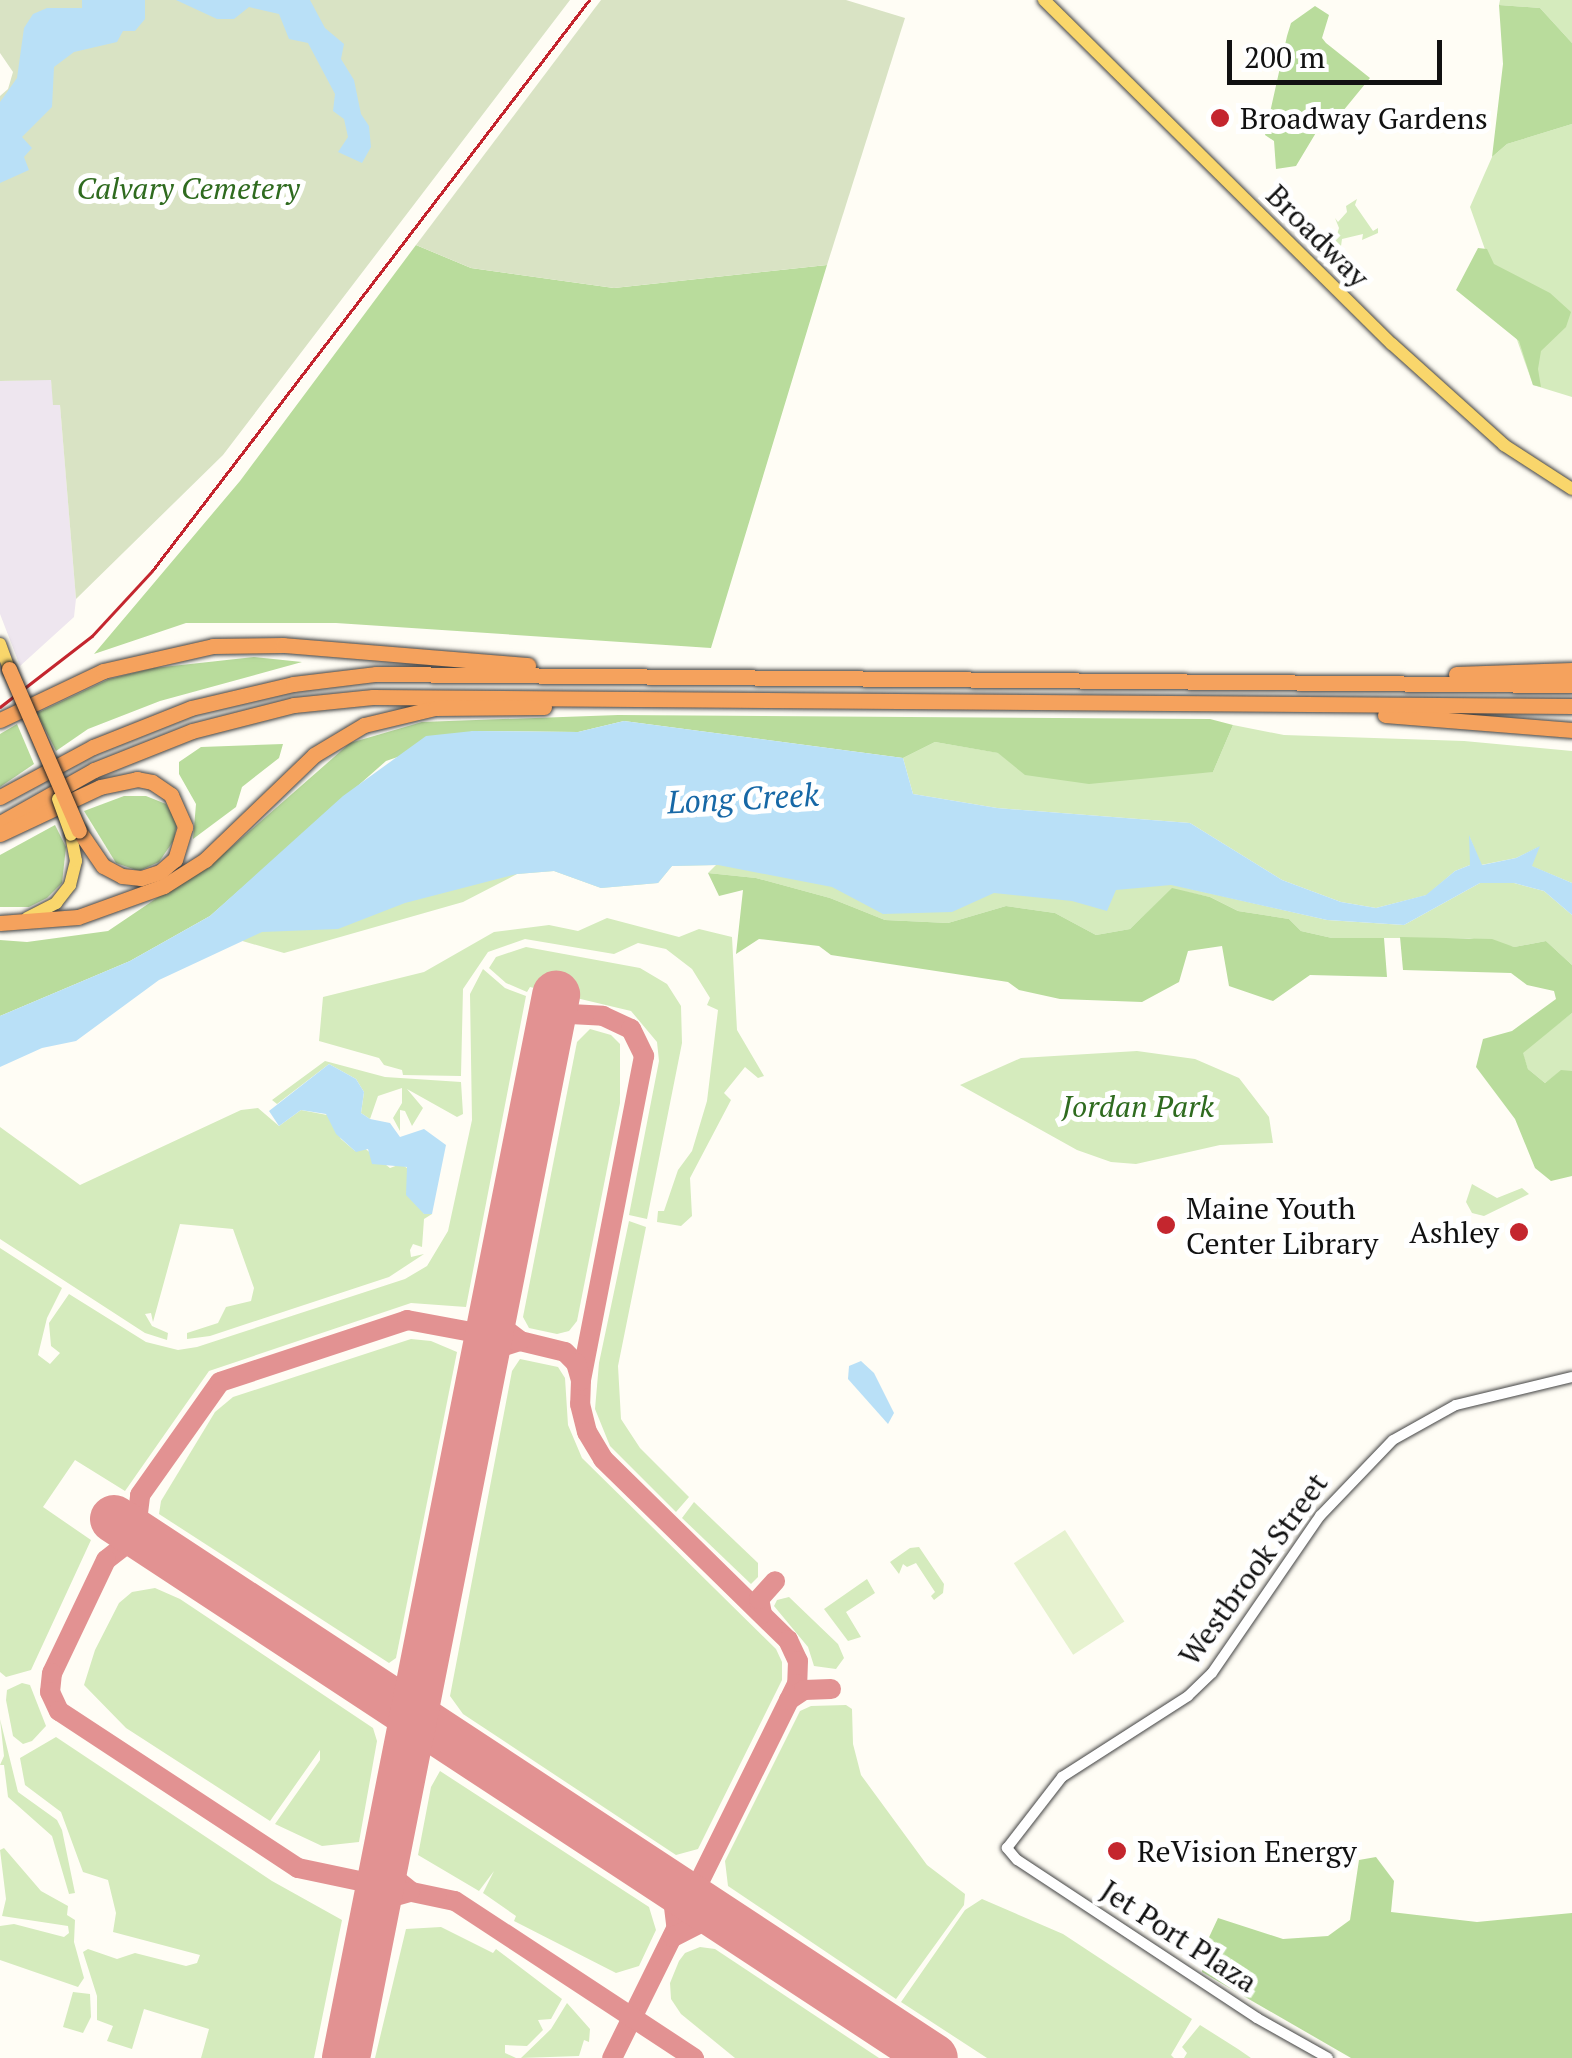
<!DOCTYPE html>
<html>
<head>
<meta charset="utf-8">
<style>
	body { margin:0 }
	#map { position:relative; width:1572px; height:2058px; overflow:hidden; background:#fffdf5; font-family:"PT Serif",serif }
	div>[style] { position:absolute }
	.industrial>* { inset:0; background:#eee6ef }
	.green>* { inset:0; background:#d5ebbd }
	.forest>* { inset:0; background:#b9dc9c }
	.cemetery>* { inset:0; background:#d9e3c4 }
	.pitch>* { inset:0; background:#e6f2cf; transform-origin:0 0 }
	.water>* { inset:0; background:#b9e0f7 }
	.taxiway>* { height:20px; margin:-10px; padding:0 10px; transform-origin:10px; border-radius:10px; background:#e29292 }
	.runway>* { height:48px; margin:-24px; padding:0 24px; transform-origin:24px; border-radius:24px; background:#e29292 }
	.roads { filter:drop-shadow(0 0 2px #444) drop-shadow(0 0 2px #444) }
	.minor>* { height:10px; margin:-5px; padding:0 5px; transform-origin:5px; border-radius:5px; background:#fff }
	.major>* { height:12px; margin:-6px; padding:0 6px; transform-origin:6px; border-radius:6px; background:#f9d66b }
	.highway>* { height:15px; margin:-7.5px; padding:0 7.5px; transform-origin:7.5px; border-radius:7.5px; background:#f5a25d }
	.rail>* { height:2.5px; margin:-1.25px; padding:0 1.25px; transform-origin:1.25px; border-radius:1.25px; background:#c4262e }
	.bridges { filter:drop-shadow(0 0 2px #222) drop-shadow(0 0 2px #222) }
	.major-bridge>* { height:12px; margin:-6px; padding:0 6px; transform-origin:6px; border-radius:6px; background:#f9d66b }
	.highway-bridge>* { height:15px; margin:-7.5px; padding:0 7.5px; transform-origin:7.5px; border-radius:7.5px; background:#f5a25d }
	.dots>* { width:28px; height:28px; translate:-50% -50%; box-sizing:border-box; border:5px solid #fff; border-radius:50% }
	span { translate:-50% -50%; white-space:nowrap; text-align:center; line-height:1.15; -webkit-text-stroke:10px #fff; paint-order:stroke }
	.poi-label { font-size:30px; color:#111 }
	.left { translate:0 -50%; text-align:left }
	.right { translate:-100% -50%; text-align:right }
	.park-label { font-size:30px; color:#2f6b1f; font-style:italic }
	.street-label { font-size:30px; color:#111 }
	.water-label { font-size:32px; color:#1768a6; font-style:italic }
	.scale { position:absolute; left:1227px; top:40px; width:215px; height:45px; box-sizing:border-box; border:5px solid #111; border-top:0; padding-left:12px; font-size:30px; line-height:35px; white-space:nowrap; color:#111; -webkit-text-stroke:8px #fff; paint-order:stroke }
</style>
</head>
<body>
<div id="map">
	<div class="industrial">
		<i style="clip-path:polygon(51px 379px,54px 405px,60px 404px,76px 599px,74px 617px,20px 666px,0 614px,0 381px)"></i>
	</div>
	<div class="green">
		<i style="clip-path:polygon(1500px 0,1572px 0,1572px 43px,1540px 8px,1499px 5px)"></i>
		<i style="clip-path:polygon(1572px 124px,1572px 397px,1533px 385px,1470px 207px,1492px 157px,1507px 144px)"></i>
		<i style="clip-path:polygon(1357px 199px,1355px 205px,1373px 231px,1378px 228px,1378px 233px,1362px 240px,1363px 234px,1342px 239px,1341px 246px,1335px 244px,1331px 235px,1336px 238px,1339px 228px,1335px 218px,1338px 222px,1347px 212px,1346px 206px)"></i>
		<i style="clip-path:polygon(1233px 725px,1284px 735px,1464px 741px,1572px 751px,1572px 883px,1531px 866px,1539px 847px,1516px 858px,1481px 865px,1470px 838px,1470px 865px,1455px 871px,1427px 895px,1376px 908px,1341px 902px,1282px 880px,1190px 823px,997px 808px,913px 794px,903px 758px,935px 742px,999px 753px,1026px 775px,1213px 772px)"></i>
		<i style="clip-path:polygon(807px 801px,1327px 920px,1404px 925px,1480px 883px,1514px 883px,1544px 891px,1572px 915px,1572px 965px,1546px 941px,1514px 947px,1469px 938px,1332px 938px,1301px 931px,1289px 919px,1238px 911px,1210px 897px,1172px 889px,1130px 929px,1096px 935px,1055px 913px,1006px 906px,948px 923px,885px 920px,830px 898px,756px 878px,708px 873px,716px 865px,672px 866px,658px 883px,601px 888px,554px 871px,517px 874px,463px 902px,284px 953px,239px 940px,266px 909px)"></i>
		<i style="clip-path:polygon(607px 918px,679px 937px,699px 929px,732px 937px,737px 1030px,764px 1076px,758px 1078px,745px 1067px,724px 1093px,731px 1100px,690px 1178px,692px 1216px,681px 1226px,657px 1222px,658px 1211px,664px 1211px,678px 1170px,692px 1151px,707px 1101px,718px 1010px,707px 1005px,710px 998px,692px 969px,666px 949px,638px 943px,614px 954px,525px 939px,488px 952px,463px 989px,461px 1076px,403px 1075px,402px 1070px,384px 1065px,379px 1058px,319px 1041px,323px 997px,424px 972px,494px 932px,549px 925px,578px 931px)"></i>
		<i style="clip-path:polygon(526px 947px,640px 968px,667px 984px,681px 1006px,682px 1043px,647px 1219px,629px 1215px,659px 1061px,657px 1042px,631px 1011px,530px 987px,527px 992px,506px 983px,489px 968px,496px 957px)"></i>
		<i style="clip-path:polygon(483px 969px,505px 988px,526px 996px,466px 1307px,411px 1303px,209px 1371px,125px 1491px,75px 1460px,43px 1507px,91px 1540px,31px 1670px,6px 1677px,0 1672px,0 1248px,62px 1288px,47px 1318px,38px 1355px,50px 1364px,60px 1353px,51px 1346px,49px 1323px,69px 1294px,146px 1342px,178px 1350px,197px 1347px,405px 1279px,427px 1266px,448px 1231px,472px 1120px,470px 994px)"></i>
		<i style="clip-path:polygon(1572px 1013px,1572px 1071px,1561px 1071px,1545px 1083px,1528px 1069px,1522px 1052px)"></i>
		<i style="clip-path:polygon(590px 1029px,611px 1035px,620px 1044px,620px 1103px,577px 1321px,569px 1331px,557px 1334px,529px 1328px,523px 1317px,577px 1042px)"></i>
		<i style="clip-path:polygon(1137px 1051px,1195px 1059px,1239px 1078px,1269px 1117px,1273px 1143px,1220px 1145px,1136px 1164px,1111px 1162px,1077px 1150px,960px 1085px,1021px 1058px)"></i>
		<i style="clip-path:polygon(325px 1061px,385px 1077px,461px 1082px,463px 1114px,457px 1117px,407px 1089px,423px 1108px,412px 1126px,405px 1111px,400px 1110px,400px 1131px,393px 1118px,402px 1103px,402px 1088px,378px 1096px,370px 1119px,361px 1113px,364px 1092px,356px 1079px,329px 1064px,277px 1104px,272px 1100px)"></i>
		<i style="clip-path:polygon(258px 1108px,279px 1126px,301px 1110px,327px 1115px,341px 1139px,355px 1151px,363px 1147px,390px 1168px,401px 1164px,407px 1168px,424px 1214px,432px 1214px,424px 1219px,422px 1247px,413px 1244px,410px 1250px,411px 1257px,424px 1254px,389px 1277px,210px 1336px,187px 1339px,187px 1333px,218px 1323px,226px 1307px,251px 1301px,254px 1288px,233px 1229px,180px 1224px,153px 1322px,151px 1313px,145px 1314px,152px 1326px,168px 1333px,167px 1340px,145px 1333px,0 1239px,0 1127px,80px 1185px,241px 1110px)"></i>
		<i style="clip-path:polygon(1472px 1184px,1497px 1198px,1522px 1188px,1529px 1194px,1484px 1216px,1472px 1213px,1466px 1202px)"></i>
		<i style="clip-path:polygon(629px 1221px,646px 1227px,618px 1366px,621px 1419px,640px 1448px,689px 1497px,676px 1512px,610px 1446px,595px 1409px,599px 1363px)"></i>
		<i style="clip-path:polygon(411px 1339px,431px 1341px,457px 1352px,396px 1658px,389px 1663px,159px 1514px,161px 1501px,215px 1412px,233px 1397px)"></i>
		<i style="clip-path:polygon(520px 1359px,558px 1367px,565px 1378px,568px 1425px,582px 1458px,776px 1649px,782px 1662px,782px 1680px,698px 1849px,676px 1855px,463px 1714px,450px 1696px,512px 1371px)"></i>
		<i style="clip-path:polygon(694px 1502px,758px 1563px,758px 1577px,751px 1584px,682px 1518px)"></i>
		<i style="clip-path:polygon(919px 1547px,944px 1584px,943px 1593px,934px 1600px,931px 1596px,935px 1592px,916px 1563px,907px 1567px,903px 1564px,899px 1574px,890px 1562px,910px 1548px)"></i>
		<i style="clip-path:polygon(867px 1579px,875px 1593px,846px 1612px,861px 1637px,848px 1641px,824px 1609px)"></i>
		<i style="clip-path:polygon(155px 1588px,180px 1599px,373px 1728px,377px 1741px,359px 1842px,322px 1846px,275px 1824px,320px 1760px,320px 1750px,270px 1821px,126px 1728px,84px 1685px,95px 1650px,119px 1603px,132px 1592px)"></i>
		<i style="clip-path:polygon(789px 1597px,838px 1644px,844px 1658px,836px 1669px,814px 1666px,808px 1647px,774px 1606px,777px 1600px)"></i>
		<i style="clip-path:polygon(22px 1683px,30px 1685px,46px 1726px,32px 1741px,23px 1744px,13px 1736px,6px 1700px,7px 1690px)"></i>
		<i style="clip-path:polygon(846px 1705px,852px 1709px,853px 1744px,861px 1775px,927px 1865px,965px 1894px,964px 1905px,896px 1999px,728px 1886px,725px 1861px,800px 1711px,811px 1706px)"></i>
		<i style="clip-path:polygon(0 1719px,18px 1792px,57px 1820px,62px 1830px,75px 1893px,69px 1894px,52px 1836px,8px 1797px,4px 1765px,0 1765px,4px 1756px)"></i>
		<i style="clip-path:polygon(56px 1737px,272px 1881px,342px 1920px,314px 2058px,201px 2058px,209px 2029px,144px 2009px,132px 2049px,107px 2041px,113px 2026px,97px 2020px,97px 1996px,83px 1952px,88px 1949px,117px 1959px,135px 1953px,186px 1966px,197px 1963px,200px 1955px,113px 1932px,116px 1913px,108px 1880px,83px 1872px,61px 1812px,25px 1785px,20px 1758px)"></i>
		<i style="clip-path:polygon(440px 1771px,649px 1907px,656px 1930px,639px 1966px,616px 1973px,514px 1921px,516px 1916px,483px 1893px,494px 1871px,479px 1891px,418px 1855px,431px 1787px)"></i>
		<i style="clip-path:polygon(4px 1848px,41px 1891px,68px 1906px,67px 1915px,75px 1920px,74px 1942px,84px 1978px,78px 1987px,0 1960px,0 1926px,14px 1924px,64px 1937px,69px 1933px,68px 1926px,2px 1916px,6px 1899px,0 1850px)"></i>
		<i style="clip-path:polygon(982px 1899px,1063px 1934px,1192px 2019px,1171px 2055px,1174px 2058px,987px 2058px,901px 2002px,965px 1910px)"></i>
		<i style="clip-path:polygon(441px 1927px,493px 1953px,496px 1949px,562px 1999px,551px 2019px,538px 2020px,543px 2030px,527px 2046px,505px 2045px,505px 2053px,516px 2058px,375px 2058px,406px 1929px)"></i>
		<i style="clip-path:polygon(700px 1947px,715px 1949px,879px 2058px,735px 2058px,681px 2014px,671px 1999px,670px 1983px,679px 1961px,685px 1953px)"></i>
		<i style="clip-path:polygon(73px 1992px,90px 1994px,91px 2017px,83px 2033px,63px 2027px)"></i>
		<i style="clip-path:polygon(567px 2003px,590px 2029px,589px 2042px,584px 2040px,579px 2056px,521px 2058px,551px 2029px)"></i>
		<i style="clip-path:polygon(1200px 2025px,1238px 2049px,1251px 2058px,1184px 2058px,1187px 2053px,1182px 2047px)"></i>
	</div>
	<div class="forest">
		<i style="clip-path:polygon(1499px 5px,1540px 8px,1572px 43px,1572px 124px,1507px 144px,1492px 157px,1503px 64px)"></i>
		<i style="clip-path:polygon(1315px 6px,1329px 15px,1322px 38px,1326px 43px,1370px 78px,1343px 111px,1317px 131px,1296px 166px,1276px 169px,1274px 141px,1265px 135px,1287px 36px,1291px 23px)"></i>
		<i style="clip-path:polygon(416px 245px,471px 268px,614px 288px,827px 265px,711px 648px,336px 623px,186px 623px,94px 654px,240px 481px)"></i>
		<i style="clip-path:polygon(1478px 248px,1487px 249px,1494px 264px,1550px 293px,1571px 312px,1566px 327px,1541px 351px,1538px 369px,1541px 387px,1533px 385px,1519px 341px,1456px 290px)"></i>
		<i style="clip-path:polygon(254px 657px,302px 662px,160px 701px,88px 729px,56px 751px,37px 713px,109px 679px,154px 668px)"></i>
		<i style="clip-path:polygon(618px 715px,1210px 719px,1233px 725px,1213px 772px,1089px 784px,1025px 775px,998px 753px,935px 742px,903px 758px,624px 721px,578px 732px,473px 731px,386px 761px,210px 916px,130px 961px,0 1016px,0 940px,27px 942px,108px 931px,228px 850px,350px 743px,422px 722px)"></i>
		<i style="clip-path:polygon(17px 724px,34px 764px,0 787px,0 734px)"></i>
		<i style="clip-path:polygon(283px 744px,279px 758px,242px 787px,236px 807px,193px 839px,196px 804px,179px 774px,179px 762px,201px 747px)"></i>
		<i style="clip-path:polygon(124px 796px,146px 796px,166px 804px,177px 823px,174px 840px,159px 862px,139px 871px,116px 863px,84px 811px)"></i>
		<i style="clip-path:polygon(55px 825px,66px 847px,62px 883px,47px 898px,29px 907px,0 907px,0 855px)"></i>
		<i style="clip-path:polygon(708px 873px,756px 878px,830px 898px,885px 920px,948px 923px,1006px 906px,1055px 913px,1096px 935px,1130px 929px,1172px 888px,1210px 897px,1238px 911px,1289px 919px,1301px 931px,1332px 938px,1384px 938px,1387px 977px,1310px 975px,1273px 1001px,1229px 986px,1222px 946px,1188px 951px,1179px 982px,1142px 1002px,1060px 999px,1019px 990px,1008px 982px,831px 955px,819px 946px,759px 939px,736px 954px,743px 890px,719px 896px)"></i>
		<i style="clip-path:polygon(1400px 937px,1492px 939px,1514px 947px,1546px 941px,1572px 965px,1572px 1013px,1523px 1053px,1528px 1069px,1545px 1083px,1561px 1070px,1572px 1071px,1572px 1176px,1551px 1181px,1535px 1168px,1515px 1119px,1476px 1067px,1483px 1039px,1512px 1031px,1556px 999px,1554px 991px,1527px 985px,1511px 973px,1403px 970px)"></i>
		<i style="clip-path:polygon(1376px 1857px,1394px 1881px,1391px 1912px,1477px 1922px,1572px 1913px,1572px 2058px,1351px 2058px,1202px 1972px,1204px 1948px,1218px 1918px,1283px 1939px,1328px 1936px,1350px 1920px,1359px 1860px)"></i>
	</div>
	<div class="cemetery">
		<i style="clip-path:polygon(0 0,570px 0,223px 455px,76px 599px,60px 405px,53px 405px,51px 380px,0 381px,0 96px,8px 89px,13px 72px,0 53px)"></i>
		<i style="clip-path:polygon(601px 0,846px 0,905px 18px,827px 265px,614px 288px,471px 268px,416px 245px)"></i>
	</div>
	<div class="pitch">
		<i style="left:1065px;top:1530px;width:109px;height:61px;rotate:57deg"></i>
	</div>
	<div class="water">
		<i style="clip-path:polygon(82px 0,145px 0,145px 19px,135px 31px,123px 31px,117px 42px,74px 52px,54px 67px,52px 107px,22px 137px,32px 148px,24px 157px,29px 170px,0 183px,0 102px,17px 78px,24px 28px,33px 14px,47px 8px,82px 8px)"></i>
		<i style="clip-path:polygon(176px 0,310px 0,325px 28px,344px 44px,341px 59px,354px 80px,361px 114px,369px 126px,371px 147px,362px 163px,338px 152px,348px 137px,344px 119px,333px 111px,335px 94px,308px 43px,289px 39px,279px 14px,249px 7px,234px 19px,217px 19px)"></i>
		<i style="clip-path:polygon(624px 721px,903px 758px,913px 794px,997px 808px,1190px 823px,1282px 880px,1341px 902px,1376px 908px,1426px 895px,1455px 871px,1470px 865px,1469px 835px,1482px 865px,1516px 858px,1540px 846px,1532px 866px,1572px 883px,1572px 915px,1544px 891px,1514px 883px,1480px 883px,1404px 925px,1327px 920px,1171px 885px,1116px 890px,1107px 911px,1072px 901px,994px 893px,952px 912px,883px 914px,832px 887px,718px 865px,672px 866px,658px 883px,601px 888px,554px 871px,517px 874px,405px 903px,338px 929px,262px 932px,159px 980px,76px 1041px,42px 1048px,0 1067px,0 1016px,130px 961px,210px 916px,343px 796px,426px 736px,473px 731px,578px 732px)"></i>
		<i style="clip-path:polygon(329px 1064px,356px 1079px,364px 1092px,361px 1113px,370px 1119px,390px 1123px,400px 1137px,424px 1129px,446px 1145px,432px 1214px,424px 1214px,406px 1195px,407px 1167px,372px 1164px,368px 1149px,356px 1152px,336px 1134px,326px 1114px,301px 1110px,279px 1126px,269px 1111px)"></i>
		<i style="clip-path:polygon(861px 1361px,874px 1373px,894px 1413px,888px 1424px,848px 1379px,849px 1366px)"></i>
	</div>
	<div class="taxiway">
		<i style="left:548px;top:1036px;width:31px;rotate:-45deg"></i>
		<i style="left:570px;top:1014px;width:33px;rotate:3deg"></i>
		<i style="left:603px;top:1016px;width:31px;rotate:25deg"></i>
		<i style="left:631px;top:1029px;width:30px;rotate:64deg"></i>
		<i style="left:644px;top:1056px;width:330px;rotate:101deg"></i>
		<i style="left:581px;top:1380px;width:24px;rotate:92deg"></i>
		<i style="left:580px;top:1404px;width:29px;rotate:76deg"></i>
		<i style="left:587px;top:1432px;width:31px;rotate:59deg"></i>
		<i style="left:603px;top:1459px;width:259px;rotate:44.4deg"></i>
		<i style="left:788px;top:1640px;width:23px;rotate:65deg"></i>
		<i style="left:798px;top:1661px;width:23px;rotate:92deg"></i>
		<i style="left:797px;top:1684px;width:417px;rotate:116.3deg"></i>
		<i style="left:495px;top:1306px;width:22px;rotate:72deg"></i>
		<i style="left:502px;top:1327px;width:21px;rotate:37deg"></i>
		<i style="left:482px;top:1369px;width:24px;rotate:-57deg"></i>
		<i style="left:495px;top:1349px;width:26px;rotate:-18deg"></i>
		<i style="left:520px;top:1341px;width:46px;rotate:13.7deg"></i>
		<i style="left:565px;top:1352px;width:16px;rotate:45deg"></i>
		<i style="left:576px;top:1363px;width:18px;rotate:74deg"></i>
		<i style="left:153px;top:1546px;width:30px;rotate:-123deg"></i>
		<i style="left:137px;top:1521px;width:26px;rotate:-83deg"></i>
		<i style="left:140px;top:1495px;width:138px;rotate:-54.7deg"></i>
		<i style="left:220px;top:1382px;width:197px;rotate:-18.3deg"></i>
		<i style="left:407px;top:1320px;width:115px;rotate:10.5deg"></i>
		<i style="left:154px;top:1547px;width:25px;rotate:-169deg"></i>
		<i style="left:129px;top:1542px;width:29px;rotate:142deg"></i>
		<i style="left:106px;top:1560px;width:125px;rotate:115.5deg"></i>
		<i style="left:52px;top:1673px;width:19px;rotate:96deg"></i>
		<i style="left:50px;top:1692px;width:21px;rotate:65deg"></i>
		<i style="left:59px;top:1711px;width:286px;rotate:33.3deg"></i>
		<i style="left:298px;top:1868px;width:160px;rotate:11.9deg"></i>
		<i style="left:455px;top:1901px;width:286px;rotate:33.3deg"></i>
		<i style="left:762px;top:1614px;width:15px;rotate:-101deg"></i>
		<i style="left:759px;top:1599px;width:24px;rotate:-48deg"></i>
		<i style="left:789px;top:1700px;width:18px;rotate:-34deg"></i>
		<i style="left:804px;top:1690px;width:27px;rotate:-2deg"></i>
		<i style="left:387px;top:1852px;width:26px;rotate:77deg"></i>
		<i style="left:393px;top:1877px;width:22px;rotate:39deg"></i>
		<i style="left:658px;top:1876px;width:27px;rotate:57deg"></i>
		<i style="left:673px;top:1899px;width:26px;rotate:83deg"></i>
		<i style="left:375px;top:1916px;width:23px;rotate:-52deg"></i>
		<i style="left:389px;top:1898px;width:22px;rotate:-16deg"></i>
		<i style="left:673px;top:1937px;width:34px;rotate:-27deg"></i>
		<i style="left:703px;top:1922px;width:36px;rotate:11deg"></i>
	</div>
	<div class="runway">
		<i style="left:114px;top:1519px;width:981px;rotate:33.32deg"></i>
		<i style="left:346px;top:2058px;width:1084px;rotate:-78.82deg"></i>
	</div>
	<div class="roads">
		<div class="minor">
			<i style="left:1328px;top:2058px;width:81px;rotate:-150.6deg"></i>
			<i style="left:1257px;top:2018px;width:287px;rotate:-146.6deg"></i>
			<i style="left:1017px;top:1860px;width:16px;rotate:-130deg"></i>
			<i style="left:1007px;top:1848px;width:90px;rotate:-52.2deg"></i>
			<i style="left:1062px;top:1777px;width:150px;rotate:-32.7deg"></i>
			<i style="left:1188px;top:1696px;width:33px;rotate:-44deg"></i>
			<i style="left:1212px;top:1673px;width:191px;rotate:-55.5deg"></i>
			<i style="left:1320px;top:1516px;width:105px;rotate:-46.2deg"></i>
			<i style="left:1393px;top:1440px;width:72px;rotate:-29.1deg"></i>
			<i style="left:1456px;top:1405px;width:119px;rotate:-13.6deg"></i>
		</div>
		<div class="major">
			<i style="left:1044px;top:0;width:489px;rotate:44.7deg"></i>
			<i style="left:1392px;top:344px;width:151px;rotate:42deg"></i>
			<i style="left:1504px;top:445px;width:81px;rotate:32.9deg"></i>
			<i style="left:0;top:644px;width:27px;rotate:70deg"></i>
			<i style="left:27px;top:918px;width:33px;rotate:-27deg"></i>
			<i style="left:56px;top:903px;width:23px;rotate:-52deg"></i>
			<i style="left:70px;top:885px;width:25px;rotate:-76deg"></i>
			<i style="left:76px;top:861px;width:26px;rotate:-101deg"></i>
		</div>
		<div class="highway">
			<i style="left:1456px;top:674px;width:116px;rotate:-2deg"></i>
			<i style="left:1385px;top:715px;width:188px;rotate:4.6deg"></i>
			<i style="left:0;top:720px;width:114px;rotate:-25.4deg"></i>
			<i style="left:103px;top:671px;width:113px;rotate:-12.8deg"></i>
			<i style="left:213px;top:646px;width:70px;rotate:-0.8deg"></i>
			<i style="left:283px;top:645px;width:246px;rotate:4.7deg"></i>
			<i style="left:0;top:797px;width:106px;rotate:-28.3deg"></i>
			<i style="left:93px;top:747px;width:105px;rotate:-21.7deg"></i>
			<i style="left:191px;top:708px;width:105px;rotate:-13.2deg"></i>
			<i style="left:293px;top:684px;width:84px;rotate:-6.9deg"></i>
			<i style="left:376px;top:674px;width:1196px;rotate:0.53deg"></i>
			<i style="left:0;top:823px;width:108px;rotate:-29.4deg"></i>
			<i style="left:94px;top:770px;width:105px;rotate:-21.7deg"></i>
			<i style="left:192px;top:731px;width:105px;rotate:-14.3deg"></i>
			<i style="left:294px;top:705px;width:79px;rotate:-5.8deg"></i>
			<i style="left:373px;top:697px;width:1199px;rotate:0.43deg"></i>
			<i style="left:0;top:834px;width:110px;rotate:-25.2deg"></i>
			<i style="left:100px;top:787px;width:38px;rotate:-12deg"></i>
			<i style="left:137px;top:779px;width:15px;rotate:11deg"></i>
			<i style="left:152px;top:782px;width:23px;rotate:34deg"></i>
			<i style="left:171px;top:795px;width:35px;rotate:66deg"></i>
			<i style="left:185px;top:827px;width:34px;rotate:107deg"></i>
			<i style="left:175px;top:859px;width:20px;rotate:139deg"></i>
			<i style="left:160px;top:872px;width:20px;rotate:162deg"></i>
			<i style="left:141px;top:878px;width:19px;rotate:-174deg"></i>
			<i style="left:122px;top:876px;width:21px;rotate:-152deg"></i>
			<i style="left:103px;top:866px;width:42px;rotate:-124.4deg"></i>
			<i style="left:0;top:923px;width:78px;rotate:-4.4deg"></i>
			<i style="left:78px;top:917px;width:91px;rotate:-19.8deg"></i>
			<i style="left:164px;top:886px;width:49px;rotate:-32.4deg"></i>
			<i style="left:205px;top:860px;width:151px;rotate:-43.9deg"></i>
			<i style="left:314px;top:755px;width:58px;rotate:-31deg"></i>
			<i style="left:364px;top:725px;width:73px;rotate:-13.5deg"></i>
			<i style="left:435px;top:708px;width:109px;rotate:-0.5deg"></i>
		</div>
	</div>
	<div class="rail">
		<i style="left:0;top:707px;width:116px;rotate:-37.7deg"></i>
		<i style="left:92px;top:636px;width:88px;rotate:-47.3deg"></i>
		<i style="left:152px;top:571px;width:719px;rotate:-52.57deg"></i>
	</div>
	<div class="bridges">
		<div class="major-bridge">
			<i style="left:58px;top:799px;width:38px;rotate:70deg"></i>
		</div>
		<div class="highway-bridge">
			<i style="left:9px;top:669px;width:176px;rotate:66.6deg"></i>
		</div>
	</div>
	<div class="dots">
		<i style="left:1220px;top:118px;background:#c4262e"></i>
		<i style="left:1166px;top:1225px;background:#c4262e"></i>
		<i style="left:1519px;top:1232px;background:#c4262e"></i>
		<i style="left:1117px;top:1851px;background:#c4262e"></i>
	</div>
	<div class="poi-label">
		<span class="left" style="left:1240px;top:118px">Broadway Gardens</span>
		<span class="left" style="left:1186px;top:1225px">Maine Youth<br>Center Library</span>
		<span class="right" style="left:1499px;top:1232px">Ashley</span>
		<span class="left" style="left:1137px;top:1851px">ReVision Energy</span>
	</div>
	<div class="park-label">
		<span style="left:188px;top:188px">Calvary Cemetery</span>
		<span style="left:1138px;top:1106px">Jordan Park</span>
	</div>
	<div class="street-label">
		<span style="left:1318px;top:236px;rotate:45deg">Broadway</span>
		<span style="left:1253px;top:1569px;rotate:-54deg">Westbrook Street</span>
		<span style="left:1179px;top:1936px;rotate:33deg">Jet Port Plaza</span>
	</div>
	<div class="water-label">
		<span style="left:743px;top:798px;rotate:-3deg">Long Creek</span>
	</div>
	<div class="scale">200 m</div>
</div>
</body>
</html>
